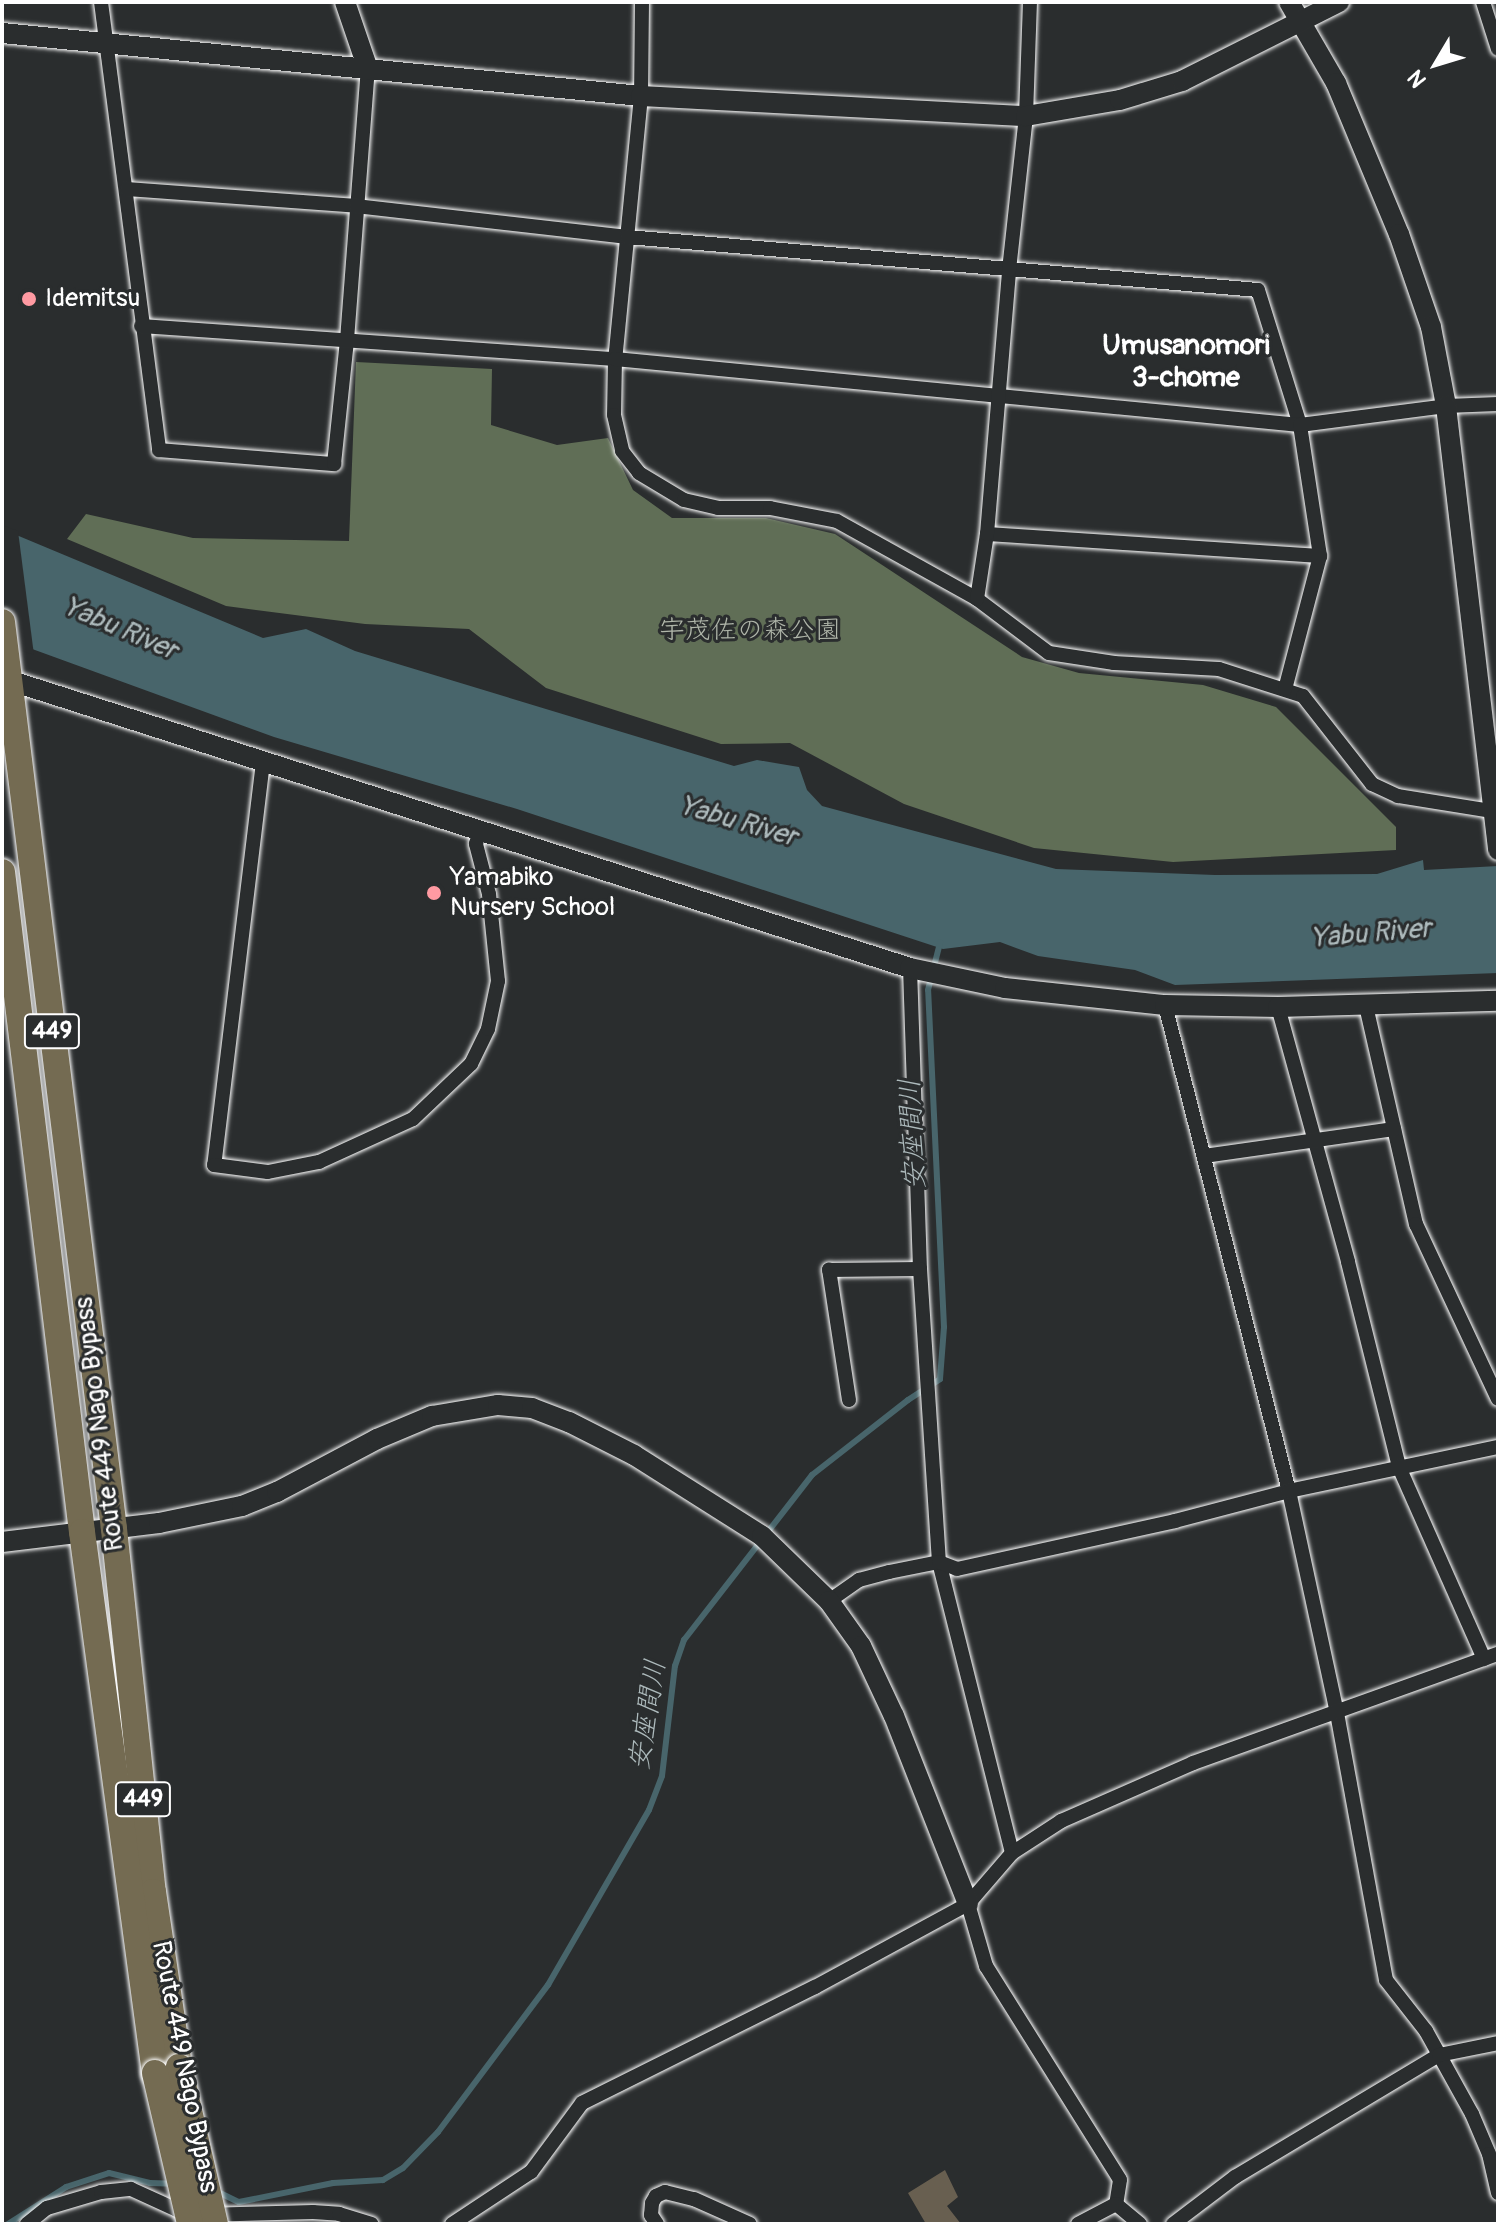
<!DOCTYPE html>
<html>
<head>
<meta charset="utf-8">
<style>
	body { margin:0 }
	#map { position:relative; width:1500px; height:2226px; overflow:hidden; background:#2a2d2e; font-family:Pangolin,"Klee One",sans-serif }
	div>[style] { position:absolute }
	.green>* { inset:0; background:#606e56 }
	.water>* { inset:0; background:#48656b }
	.pier>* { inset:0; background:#2a2d2e }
	.stream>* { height:6px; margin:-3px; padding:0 3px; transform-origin:3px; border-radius:3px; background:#48656b }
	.building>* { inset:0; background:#685f50 }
	.roads { filter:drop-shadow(0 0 2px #fff) drop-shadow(0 0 2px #fff) }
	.street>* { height:14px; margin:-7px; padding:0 7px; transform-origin:7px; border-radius:7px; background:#2a2d2e }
	.secondary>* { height:20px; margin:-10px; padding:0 10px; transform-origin:10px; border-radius:10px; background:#2a2d2e }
	.highway>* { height:26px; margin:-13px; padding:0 13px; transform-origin:13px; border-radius:13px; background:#746b52 }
	.bridges { filter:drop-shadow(0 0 2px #fff) drop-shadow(0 0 2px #fff) }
	.highway-bridge>* { height:26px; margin:-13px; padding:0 13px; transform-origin:13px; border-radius:13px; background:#746b52 }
	.dots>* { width:22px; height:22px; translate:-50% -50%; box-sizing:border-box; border:4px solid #2a2d2e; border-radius:50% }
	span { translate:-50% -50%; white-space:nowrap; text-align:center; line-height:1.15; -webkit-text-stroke:6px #2a2d2e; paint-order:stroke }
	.shield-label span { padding:2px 6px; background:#2a2d2e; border:2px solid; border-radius:6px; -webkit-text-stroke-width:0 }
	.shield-label { font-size:24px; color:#fff; font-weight:700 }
	.poi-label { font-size:26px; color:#fff }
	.left { translate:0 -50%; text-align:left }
	.park-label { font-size:26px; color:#b0b6aa }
	.street-label { font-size:26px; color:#fff }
	.neighbourhood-label { font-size:28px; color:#fff; font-weight:700 }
	.water-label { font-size:28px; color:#adbabc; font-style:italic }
	.frame { position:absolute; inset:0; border:4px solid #fff; pointer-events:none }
	.north { position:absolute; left:1396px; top:24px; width:80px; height:80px; -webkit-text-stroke:6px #2a2d2e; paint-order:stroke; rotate:232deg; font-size:22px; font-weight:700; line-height:32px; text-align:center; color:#fff }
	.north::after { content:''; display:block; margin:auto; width:28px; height:36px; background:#fff; clip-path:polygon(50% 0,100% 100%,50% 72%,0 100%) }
</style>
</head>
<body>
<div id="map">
	<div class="green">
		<i style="clip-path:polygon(356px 362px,492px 369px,491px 425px,557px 445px,608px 438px,633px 490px,672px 518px,766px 518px,835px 534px,1022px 657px,1079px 673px,1203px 685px,1276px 707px,1396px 827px,1396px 850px,1173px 862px,1034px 848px,904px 804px,790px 743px,721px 744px,546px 688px,469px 629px,365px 624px,226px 606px,67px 539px,86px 514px,193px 538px,349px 541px)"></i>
	</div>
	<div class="water">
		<i style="clip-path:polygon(2px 529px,263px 638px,306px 629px,355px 651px,734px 766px,757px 760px,799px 767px,807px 790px,822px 806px,1056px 869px,1215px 875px,1377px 874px,1423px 860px,1424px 870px,1498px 866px,1498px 973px,1175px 985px,1135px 970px,1038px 956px,1000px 942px,943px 949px,517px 809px,274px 737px,2px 638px)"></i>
	</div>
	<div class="pier">
		<i style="clip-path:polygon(2px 525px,18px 531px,34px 655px,2px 643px)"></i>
	</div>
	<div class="stream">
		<i style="left:216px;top:2191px;width:25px;rotate:26deg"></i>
		<i style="left:239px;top:2202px;width:96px;rotate:-11.4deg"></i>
		<i style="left:333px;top:2183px;width:50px;rotate:-3.4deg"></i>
		<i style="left:383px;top:2180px;width:23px;rotate:-31deg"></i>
		<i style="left:403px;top:2168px;width:50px;rotate:-45.8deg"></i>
		<i style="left:438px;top:2132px;width:184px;rotate:-53.2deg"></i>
		<i style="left:548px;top:1985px;width:202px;rotate:-60deg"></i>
		<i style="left:649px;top:1810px;width:36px;rotate:-69deg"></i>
		<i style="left:662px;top:1776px;width:111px;rotate:-83.3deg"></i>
		<i style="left:675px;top:1666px;width:28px;rotate:-71deg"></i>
		<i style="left:684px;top:1640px;width:209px;rotate:-52.2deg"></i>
		<i style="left:812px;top:1475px;width:122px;rotate:-38deg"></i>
		<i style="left:908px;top:1400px;width:38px;rotate:-33deg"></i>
		<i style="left:940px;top:1379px;width:52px;rotate:-85.6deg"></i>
		<i style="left:944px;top:1327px;width:337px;rotate:-92.7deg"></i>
		<i style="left:928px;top:990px;width:49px;rotate:-75.7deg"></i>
		<i style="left:8px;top:2224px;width:69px;rotate:-32.5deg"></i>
		<i style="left:66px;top:2187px;width:45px;rotate:-18deg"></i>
		<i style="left:109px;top:2173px;width:42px;rotate:13.7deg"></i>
		<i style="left:150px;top:2183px;width:24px;rotate:2deg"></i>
	</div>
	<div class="building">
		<i style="clip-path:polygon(945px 2170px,958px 2197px,947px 2206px,961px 2224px,926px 2224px,908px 2193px)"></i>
	</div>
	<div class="roads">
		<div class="street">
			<i style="left:101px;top:2px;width:452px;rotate:82.6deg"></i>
			<i style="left:159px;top:450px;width:176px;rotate:4.6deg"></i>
			<i style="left:334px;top:464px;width:125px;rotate:-84deg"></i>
			<i style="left:347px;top:340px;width:272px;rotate:-85.6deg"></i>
			<i style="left:642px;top:2px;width:94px;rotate:90.6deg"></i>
			<i style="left:641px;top:96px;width:264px;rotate:95.6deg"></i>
			<i style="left:615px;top:359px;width:56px;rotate:91deg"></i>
			<i style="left:614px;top:415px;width:37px;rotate:77deg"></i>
			<i style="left:622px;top:451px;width:28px;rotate:52deg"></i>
			<i style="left:639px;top:473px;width:52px;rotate:31deg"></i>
			<i style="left:684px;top:500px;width:35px;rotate:13deg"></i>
			<i style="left:718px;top:508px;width:52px"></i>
			<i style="left:770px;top:508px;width:68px;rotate:11deg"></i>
			<i style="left:837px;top:521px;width:160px;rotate:29.1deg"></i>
			<i style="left:977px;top:599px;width:90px;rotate:36.9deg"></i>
			<i style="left:1049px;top:653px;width:66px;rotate:8.7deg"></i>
			<i style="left:1114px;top:663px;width:105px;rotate:3.3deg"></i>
			<i style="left:1219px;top:669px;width:88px;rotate:17.8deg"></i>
			<i style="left:1303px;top:696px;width:112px;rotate:51.9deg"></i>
			<i style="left:1372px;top:784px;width:29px;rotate:25deg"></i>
			<i style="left:1398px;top:796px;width:101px;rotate:9.1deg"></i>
			<i style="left:1483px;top:2px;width:49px;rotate:72.3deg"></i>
			<i style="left:127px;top:189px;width:230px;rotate:4.2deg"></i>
			<i style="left:356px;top:206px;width:273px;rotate:6.5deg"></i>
			<i style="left:627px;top:237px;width:633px;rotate:4.8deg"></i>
			<i style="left:1258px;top:290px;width:141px;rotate:72.7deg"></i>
			<i style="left:1300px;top:425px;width:133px;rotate:81.3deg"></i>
			<i style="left:1320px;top:556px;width:138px;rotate:104.7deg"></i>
			<i style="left:141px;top:326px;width:475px;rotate:4deg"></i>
			<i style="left:615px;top:359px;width:688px;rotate:5.5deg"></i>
			<i style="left:1300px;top:425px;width:147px;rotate:-7.4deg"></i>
			<i style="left:1446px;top:406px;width:52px;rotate:-2.2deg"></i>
			<i style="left:987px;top:534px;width:334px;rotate:3.8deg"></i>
			<i style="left:977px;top:599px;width:66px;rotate:-81.3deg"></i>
			<i style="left:987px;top:534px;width:265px;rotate:-85.2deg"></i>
			<i style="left:1009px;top:270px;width:155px;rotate:-83.7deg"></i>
			<i style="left:1026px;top:116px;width:114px;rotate:-88deg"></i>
			<i style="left:263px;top:762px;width:406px;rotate:96.9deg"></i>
			<i style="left:214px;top:1165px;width:54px;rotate:7.4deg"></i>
			<i style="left:268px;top:1172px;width:52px;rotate:-11.1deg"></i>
			<i style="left:319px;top:1162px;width:103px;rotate:-24.6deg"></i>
			<i style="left:413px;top:1119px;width:80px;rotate:-43.5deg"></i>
			<i style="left:471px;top:1064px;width:39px;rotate:-64deg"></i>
			<i style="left:488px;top:1029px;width:49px;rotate:-78.2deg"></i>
			<i style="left:498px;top:981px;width:87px;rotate:-95.9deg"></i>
			<i style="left:489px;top:894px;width:52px;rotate:-104.6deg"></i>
			<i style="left:476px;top:844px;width:16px;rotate:-75deg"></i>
			<i style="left:910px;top:968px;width:301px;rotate:88.1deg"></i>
			<i style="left:920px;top:1269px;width:294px;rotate:86.3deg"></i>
			<i style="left:939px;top:1562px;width:300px;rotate:75.9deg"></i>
			<i style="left:1165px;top:1005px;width:502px;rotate:75.69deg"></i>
			<i style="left:1289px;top:1491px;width:227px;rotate:77.8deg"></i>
			<i style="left:1337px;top:1713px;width:271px;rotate:79.6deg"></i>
			<i style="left:1386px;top:1980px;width:65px;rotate:51.9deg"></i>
			<i style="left:1426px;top:2031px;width:95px;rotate:61deg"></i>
			<i style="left:1472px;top:2114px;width:43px;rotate:67deg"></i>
			<i style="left:1489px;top:2154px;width:40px;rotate:77deg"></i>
			<i style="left:1366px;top:1006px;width:224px;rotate:77.1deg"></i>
			<i style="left:1416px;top:1224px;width:193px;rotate:64.9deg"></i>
			<i style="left:1278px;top:1007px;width:264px;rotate:74.6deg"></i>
			<i style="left:1348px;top:1262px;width:211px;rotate:76deg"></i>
			<i style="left:1399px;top:1467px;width:210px;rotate:66.1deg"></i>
			<i style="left:1204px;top:1156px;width:192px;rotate:-8.1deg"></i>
			<i style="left:849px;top:1400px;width:132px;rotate:-98.7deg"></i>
			<i style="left:829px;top:1270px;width:91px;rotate:-0.6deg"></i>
			<i style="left:829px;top:1601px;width:37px;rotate:-35deg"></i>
			<i style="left:859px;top:1580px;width:31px;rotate:-15deg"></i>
			<i style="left:889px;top:1572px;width:51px;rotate:-11.3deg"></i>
			<i style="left:939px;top:1562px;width:19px;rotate:21deg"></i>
			<i style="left:957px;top:1569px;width:223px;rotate:-12.4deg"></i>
			<i style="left:1175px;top:1521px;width:118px;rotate:-14.7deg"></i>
			<i style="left:1289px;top:1491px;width:214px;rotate:-11.9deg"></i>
			<i style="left:968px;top:1904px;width:65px;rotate:73.8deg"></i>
			<i style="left:986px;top:1966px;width:252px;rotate:57.9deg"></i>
			<i style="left:1120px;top:2180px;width:24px;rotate:99deg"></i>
			<i style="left:1116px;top:2204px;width:31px;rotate:40deg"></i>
			<i style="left:27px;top:2224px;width:26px;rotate:-39deg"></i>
			<i style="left:47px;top:2208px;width:56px;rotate:-16.5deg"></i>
			<i style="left:101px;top:2192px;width:30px;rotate:-6deg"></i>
			<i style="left:131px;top:2189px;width:51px;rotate:24.5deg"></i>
			<i style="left:177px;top:2210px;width:26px;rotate:11deg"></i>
			<i style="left:203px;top:2215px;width:110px;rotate:-1.6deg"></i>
			<i style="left:313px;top:2212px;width:26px;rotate:4deg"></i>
			<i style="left:339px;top:2214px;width:34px;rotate:17deg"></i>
			<i style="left:452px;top:2224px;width:95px;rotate:-33.4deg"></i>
			<i style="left:531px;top:2172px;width:86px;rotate:-53.5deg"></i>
			<i style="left:582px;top:2103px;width:260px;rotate:-26.5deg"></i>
			<i style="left:815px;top:1987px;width:174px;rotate:-28.5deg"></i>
			<i style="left:968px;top:1904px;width:67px;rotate:-49.2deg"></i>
			<i style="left:1012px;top:1853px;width:59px;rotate:-33.1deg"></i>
			<i style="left:1061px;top:1821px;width:144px;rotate:-23.7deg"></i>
			<i style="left:1193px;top:1763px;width:324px;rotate:-19.7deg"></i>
			<i style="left:657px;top:2224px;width:11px;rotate:-124deg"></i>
			<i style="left:651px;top:2215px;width:12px;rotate:-85deg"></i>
			<i style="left:652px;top:2203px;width:8px;rotate:-60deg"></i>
			<i style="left:656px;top:2196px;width:10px;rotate:-24deg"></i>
			<i style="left:665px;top:2192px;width:30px;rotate:14deg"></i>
			<i style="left:694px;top:2199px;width:61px;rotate:24.1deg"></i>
			<i style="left:1078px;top:2224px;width:43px;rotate:-27.8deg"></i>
			<i style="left:1173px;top:2224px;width:78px;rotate:-37.2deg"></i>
			<i style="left:1235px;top:2177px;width:238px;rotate:-30.9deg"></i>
			<i style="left:1439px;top:2055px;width:60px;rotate:-11.5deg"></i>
		</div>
		<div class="secondary">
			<i style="left:345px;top:2px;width:71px;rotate:71.1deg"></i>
			<i style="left:1289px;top:2px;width:94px;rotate:59.9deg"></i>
			<i style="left:1336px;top:83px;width:164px;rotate:67.4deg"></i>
			<i style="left:1399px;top:234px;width:98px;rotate:71deg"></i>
			<i style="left:1431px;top:327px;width:80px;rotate:79.2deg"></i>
			<i style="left:1446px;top:406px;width:447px;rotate:83.3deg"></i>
			<i style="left:2px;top:33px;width:642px;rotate:5.63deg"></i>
			<i style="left:641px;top:96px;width:386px;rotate:3deg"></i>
			<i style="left:1026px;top:116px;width:95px;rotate:-9.7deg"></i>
			<i style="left:1120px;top:100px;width:65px;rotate:-17deg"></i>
			<i style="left:1182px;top:81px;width:176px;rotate:-26.7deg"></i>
			<i style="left:2px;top:678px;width:953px;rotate:17.71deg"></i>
			<i style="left:910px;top:968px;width:97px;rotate:11.9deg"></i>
			<i style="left:1005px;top:988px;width:161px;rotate:6.1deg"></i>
			<i style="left:1165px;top:1005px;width:113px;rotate:1deg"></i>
			<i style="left:1278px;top:1007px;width:220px;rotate:-1.6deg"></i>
			<i style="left:2px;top:1542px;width:158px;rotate:-6.9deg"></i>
			<i style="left:159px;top:1523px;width:85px;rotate:-11.6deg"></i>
			<i style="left:242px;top:1506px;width:38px;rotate:-22deg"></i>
			<i style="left:277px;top:1492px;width:113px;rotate:-27.9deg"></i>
			<i style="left:377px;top:1439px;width:60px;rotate:-22.7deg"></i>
			<i style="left:432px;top:1416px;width:67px;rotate:-9.5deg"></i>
			<i style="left:498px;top:1405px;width:34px;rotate:5deg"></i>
			<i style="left:532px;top:1408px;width:40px;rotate:21deg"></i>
			<i style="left:569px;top:1422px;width:73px;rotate:26.9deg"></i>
			<i style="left:634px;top:1455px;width:151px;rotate:32.3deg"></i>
			<i style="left:762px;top:1536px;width:93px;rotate:44.1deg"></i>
			<i style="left:829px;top:1601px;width:55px;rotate:54.6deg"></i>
			<i style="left:861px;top:1646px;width:77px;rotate:64.8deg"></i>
			<i style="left:894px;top:1716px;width:202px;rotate:68.5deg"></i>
		</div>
		<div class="highway">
			<i style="left:2px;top:622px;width:914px;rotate:82.96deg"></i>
			<i style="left:114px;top:1529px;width:365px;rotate:83.9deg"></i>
			<i style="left:153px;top:1892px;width:177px;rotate:81.5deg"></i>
			<i style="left:2px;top:872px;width:665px;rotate:83.09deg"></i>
			<i style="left:82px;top:1532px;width:546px;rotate:82.32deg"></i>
		</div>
	</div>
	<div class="bridges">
		<div class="highway-bridge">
			<i style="left:179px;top:2067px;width:161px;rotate:77.1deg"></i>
			<i style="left:155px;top:2073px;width:155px;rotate:76.9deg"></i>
		</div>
	</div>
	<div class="dots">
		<i style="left:29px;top:299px;background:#ff9aa2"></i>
		<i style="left:434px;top:893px;background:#ff9aa2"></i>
	</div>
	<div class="shield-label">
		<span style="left:52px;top:1031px">449</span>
		<span style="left:143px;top:1799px">449</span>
	</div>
	<div class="poi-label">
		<span class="left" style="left:45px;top:299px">Idemitsu</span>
		<span class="left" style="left:450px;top:893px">Yamabiko<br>Nursery School</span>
	</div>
	<div class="park-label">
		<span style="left:750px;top:631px">宇茂佐の森公園</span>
	</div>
	<div class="street-label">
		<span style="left:100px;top:1424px;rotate:-97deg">Route 449 Nago Bypass</span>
		<span style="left:184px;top:2067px;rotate:79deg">Route 449 Nago Bypass</span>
	</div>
	<div class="neighbourhood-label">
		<span style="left:1186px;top:362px">Umusanomori<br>3-chome</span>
	</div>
	<div class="water-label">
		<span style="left:120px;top:629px;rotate:23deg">Yabu River</span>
		<span style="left:738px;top:822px;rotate:16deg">Yabu River</span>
		<span style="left:1371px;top:934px;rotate:-5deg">Yabu River</span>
		<span style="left:913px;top:1134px;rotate:-93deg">安座間川</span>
		<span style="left:648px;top:1715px;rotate:-81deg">安座間川</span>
	</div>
	<div class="frame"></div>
	<div class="north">N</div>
</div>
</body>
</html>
